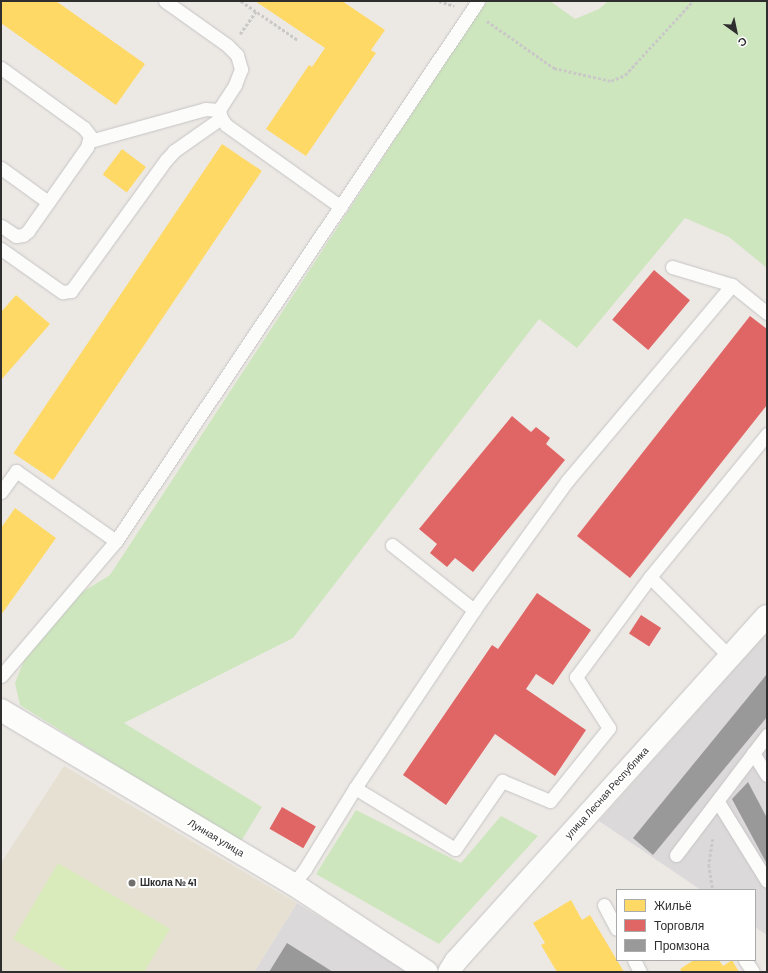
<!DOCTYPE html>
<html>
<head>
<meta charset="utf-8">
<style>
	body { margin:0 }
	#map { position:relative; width:768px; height:973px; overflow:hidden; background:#ece8e4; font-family:Barlow,sans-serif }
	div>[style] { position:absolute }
	.industrial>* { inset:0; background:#dcd9db }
	.education>* { inset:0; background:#e6e0d3 }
	.green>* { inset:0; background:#cee6be }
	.pitch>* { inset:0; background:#d9eabb }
	.homes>* { inset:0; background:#ffd966; transform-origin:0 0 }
	.shops>* { inset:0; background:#e06666; transform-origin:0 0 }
	.industry>* { inset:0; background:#999 }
	.path>* { height:2.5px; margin-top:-1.25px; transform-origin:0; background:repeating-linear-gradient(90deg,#c9c9c8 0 3px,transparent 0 5px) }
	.roads { filter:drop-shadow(0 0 1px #c5c4c5) drop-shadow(0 0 1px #c5c4c5) }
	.lane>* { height:13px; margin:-6.5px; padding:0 6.5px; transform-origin:6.5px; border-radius:6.5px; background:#fcfcfb }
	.street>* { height:22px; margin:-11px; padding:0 11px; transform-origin:11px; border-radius:11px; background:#fcfcfb }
	.secondary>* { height:22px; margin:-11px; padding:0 11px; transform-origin:11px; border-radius:11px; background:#fcfcfb }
	.dots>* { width:11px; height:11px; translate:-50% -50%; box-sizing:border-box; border:2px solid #fff; border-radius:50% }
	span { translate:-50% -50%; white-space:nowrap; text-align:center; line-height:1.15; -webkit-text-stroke:4px #fff; paint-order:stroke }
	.street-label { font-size:10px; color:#2e2e2e }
	.poi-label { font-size:10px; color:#2e2e2e; font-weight:700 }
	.left { translate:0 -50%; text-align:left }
	.frame { position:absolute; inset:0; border:2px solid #2e2e2e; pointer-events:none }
	.legend { position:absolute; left:616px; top:889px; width:140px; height:72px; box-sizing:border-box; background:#fff; border:1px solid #ababab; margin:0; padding:5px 7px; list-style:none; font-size:12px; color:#2e2e2e }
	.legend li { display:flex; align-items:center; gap:8px; height:20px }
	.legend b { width:20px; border:1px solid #ababab }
	.north { position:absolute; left:716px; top:12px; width:40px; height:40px; -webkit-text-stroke:3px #fff; paint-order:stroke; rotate:147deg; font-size:11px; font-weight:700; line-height:16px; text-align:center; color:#2e2e2e }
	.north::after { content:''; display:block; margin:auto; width:14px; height:18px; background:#2e2e2e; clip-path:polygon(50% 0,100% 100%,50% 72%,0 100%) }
</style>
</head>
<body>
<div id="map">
	<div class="industrial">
		<i style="clip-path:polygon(767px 633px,767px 935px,755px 927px,755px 890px,701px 890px,599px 821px)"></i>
		<i style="clip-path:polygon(297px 903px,410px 972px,254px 972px)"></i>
	</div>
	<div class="education">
		<i style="clip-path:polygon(64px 766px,297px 903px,254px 972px,1px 972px,1px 863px)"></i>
	</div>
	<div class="green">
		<i style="clip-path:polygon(488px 1px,550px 1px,575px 19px,599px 9px,608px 1px,767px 1px,767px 268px,729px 237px,685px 218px,577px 348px,539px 319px,293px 638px,124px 723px,262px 807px,240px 843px,20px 705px,15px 683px,25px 658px,81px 593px,110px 575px,481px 8px)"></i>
		<i style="clip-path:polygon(356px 810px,461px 863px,501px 816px,538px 836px,439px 944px,316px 874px)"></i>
	</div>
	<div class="pitch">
		<i style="clip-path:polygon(58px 863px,170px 929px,144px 972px,70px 972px,13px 939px)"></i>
	</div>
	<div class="homes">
		<i style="clip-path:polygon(1px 1px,56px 1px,145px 64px,116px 105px,1px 23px)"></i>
		<i style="clip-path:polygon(255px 1px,342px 1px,385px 30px,371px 50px,376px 53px,306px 156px,266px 129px,309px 65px,312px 67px,325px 48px)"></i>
		<i style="left:222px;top:144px;width:48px;height:373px;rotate:34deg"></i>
		<i style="left:122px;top:149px;width:30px;height:32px;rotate:37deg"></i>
		<i style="clip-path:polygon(16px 295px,50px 324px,1px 380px,1px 312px)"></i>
		<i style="clip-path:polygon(15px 508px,56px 538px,1px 615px,1px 528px)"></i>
		<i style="clip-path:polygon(571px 900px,582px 920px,590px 915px,624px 972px,557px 972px,541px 945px,545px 943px,533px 923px)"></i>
		<i style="clip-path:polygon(694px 960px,719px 960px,723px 966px,732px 960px,739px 972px,682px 972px,680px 969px)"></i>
	</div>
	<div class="shops">
		<i style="left:654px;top:270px;width:47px;height:65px;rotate:40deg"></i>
		<i style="clip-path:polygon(750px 316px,767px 329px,767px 405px,630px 578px,577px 536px)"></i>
		<i style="clip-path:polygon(512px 416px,531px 432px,536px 427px,550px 438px,546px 444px,565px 460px,473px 572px,455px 558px,447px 567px,430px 553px,437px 544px,419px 529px)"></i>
		<i style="clip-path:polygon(537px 593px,591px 630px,553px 685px,536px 674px,526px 689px,586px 730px,555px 776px,495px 734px,446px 805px,403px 775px,492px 645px,498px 649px)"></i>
		<i style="left:641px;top:615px;width:24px;height:22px;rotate:33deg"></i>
		<i style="left:282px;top:807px;width:39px;height:25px;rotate:30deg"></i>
	</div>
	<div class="industry">
		<i style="clip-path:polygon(767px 674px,767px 717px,653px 855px,633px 838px)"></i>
		<i style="clip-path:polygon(748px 782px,767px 818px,767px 864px,732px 799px)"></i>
		<i style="clip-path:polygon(287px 943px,333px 972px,269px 972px)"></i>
	</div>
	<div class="path">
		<i style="left:241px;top:1px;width:69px;rotate:34.4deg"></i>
		<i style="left:439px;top:1px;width:16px;rotate:18deg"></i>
		<i style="left:487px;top:21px;width:82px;rotate:35deg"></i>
		<i style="left:554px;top:68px;width:58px;rotate:12.8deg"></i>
		<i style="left:611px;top:81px;width:15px;rotate:-23deg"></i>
		<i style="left:625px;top:75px;width:100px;rotate:-47.4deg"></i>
		<i style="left:240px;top:34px;width:28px;rotate:-55deg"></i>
		<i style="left:713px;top:839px;width:26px;rotate:99deg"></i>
		<i style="left:709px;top:865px;width:25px;rotate:81deg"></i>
	</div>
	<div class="roads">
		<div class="lane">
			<i style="left:165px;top:1px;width:76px;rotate:35.4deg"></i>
			<i style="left:227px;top:45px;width:14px;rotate:45deg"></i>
			<i style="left:237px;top:55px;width:15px;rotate:74deg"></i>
			<i style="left:241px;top:69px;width:17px;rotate:111deg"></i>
			<i style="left:235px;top:85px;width:30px;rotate:123deg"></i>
			<i style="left:219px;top:110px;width:8px;rotate:76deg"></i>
			<i style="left:221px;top:118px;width:9px;rotate:54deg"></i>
			<i style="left:226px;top:125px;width:141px;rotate:35.5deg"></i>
			<i style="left:1px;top:68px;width:102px;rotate:35.9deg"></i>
			<i style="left:84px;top:128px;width:10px;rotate:53deg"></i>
			<i style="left:90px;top:136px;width:11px;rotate:105deg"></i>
			<i style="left:87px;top:147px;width:103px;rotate:125.1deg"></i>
			<i style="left:28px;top:231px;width:6px;rotate:141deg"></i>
			<i style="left:23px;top:235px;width:7px;rotate:172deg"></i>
			<i style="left:16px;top:236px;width:18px;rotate:-146deg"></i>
			<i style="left:90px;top:141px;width:119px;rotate:-15.5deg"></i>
			<i style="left:205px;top:109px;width:14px;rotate:4deg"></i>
			<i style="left:1px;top:168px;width:58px;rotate:35.9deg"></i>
			<i style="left:1px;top:249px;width:75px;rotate:35.2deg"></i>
			<i style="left:62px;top:292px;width:9px;rotate:-6deg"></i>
			<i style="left:71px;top:291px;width:162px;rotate:-54.1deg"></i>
			<i style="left:166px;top:160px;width:12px;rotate:-48deg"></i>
			<i style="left:174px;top:151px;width:57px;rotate:-35.1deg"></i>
			<i style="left:672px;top:267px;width:63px;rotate:16.7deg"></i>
			<i style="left:732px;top:285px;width:45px;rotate:38.7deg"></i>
			<i style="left:1px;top:492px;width:26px;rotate:-54deg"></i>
			<i style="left:16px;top:471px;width:122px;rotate:35deg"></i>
			<i style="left:392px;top:545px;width:105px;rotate:38.4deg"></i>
			<i style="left:730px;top:657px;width:113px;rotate:-135deg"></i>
			<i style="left:650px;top:577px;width:185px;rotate:-50.7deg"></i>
			<i style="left:1px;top:676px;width:177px;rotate:-49.6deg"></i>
			<i style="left:116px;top:541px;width:650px;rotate:-56.16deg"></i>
			<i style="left:753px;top:753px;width:26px;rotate:58deg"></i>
			<i style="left:355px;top:788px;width:214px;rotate:-56.2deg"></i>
			<i style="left:474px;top:610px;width:159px;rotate:-54.2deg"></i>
			<i style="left:567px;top:481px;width:256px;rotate:-49.9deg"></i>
			<i style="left:718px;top:802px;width:93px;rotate:58.2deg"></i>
			<i style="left:676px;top:855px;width:151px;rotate:-52.8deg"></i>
			<i style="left:293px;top:884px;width:19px;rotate:-51deg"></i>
			<i style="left:305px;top:869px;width:95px;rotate:-58.3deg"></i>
			<i style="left:355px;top:788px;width:117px;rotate:31.4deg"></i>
			<i style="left:455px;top:849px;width:83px;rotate:-55.3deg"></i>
			<i style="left:502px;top:781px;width:52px;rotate:22.6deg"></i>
			<i style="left:550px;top:801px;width:94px;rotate:-51.1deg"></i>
			<i style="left:609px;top:728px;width:61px;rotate:-122.9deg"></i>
			<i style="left:576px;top:677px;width:124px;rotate:-53.5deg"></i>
			<i style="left:604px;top:905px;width:27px;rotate:62deg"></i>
			<i style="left:634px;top:960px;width:13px;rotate:63deg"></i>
			<i style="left:745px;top:960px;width:14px;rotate:56deg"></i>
		</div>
		<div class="street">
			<i style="left:449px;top:972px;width:13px;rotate:-58deg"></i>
			<i style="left:456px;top:961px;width:464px;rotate:-48deg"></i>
		</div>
		<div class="secondary">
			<i style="left:1px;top:710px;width:340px;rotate:30.8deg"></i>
			<i style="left:293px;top:884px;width:160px;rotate:33.3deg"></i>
		</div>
	</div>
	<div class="dots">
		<i style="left:132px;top:883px;background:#706f6e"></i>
	</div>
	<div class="street-label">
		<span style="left:607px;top:793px;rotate:-48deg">улица Лесная Республика</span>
		<span style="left:216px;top:838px;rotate:31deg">Лунная улица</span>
	</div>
	<div class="poi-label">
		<span class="left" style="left:140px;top:883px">Школа № 41</span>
	</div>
	<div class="frame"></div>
	<ul class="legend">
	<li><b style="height:11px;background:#ffd966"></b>Жильё</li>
	<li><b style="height:11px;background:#e06666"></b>Торговля</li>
	<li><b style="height:11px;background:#999"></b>Промзона</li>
	</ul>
	<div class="north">С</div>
</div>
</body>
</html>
